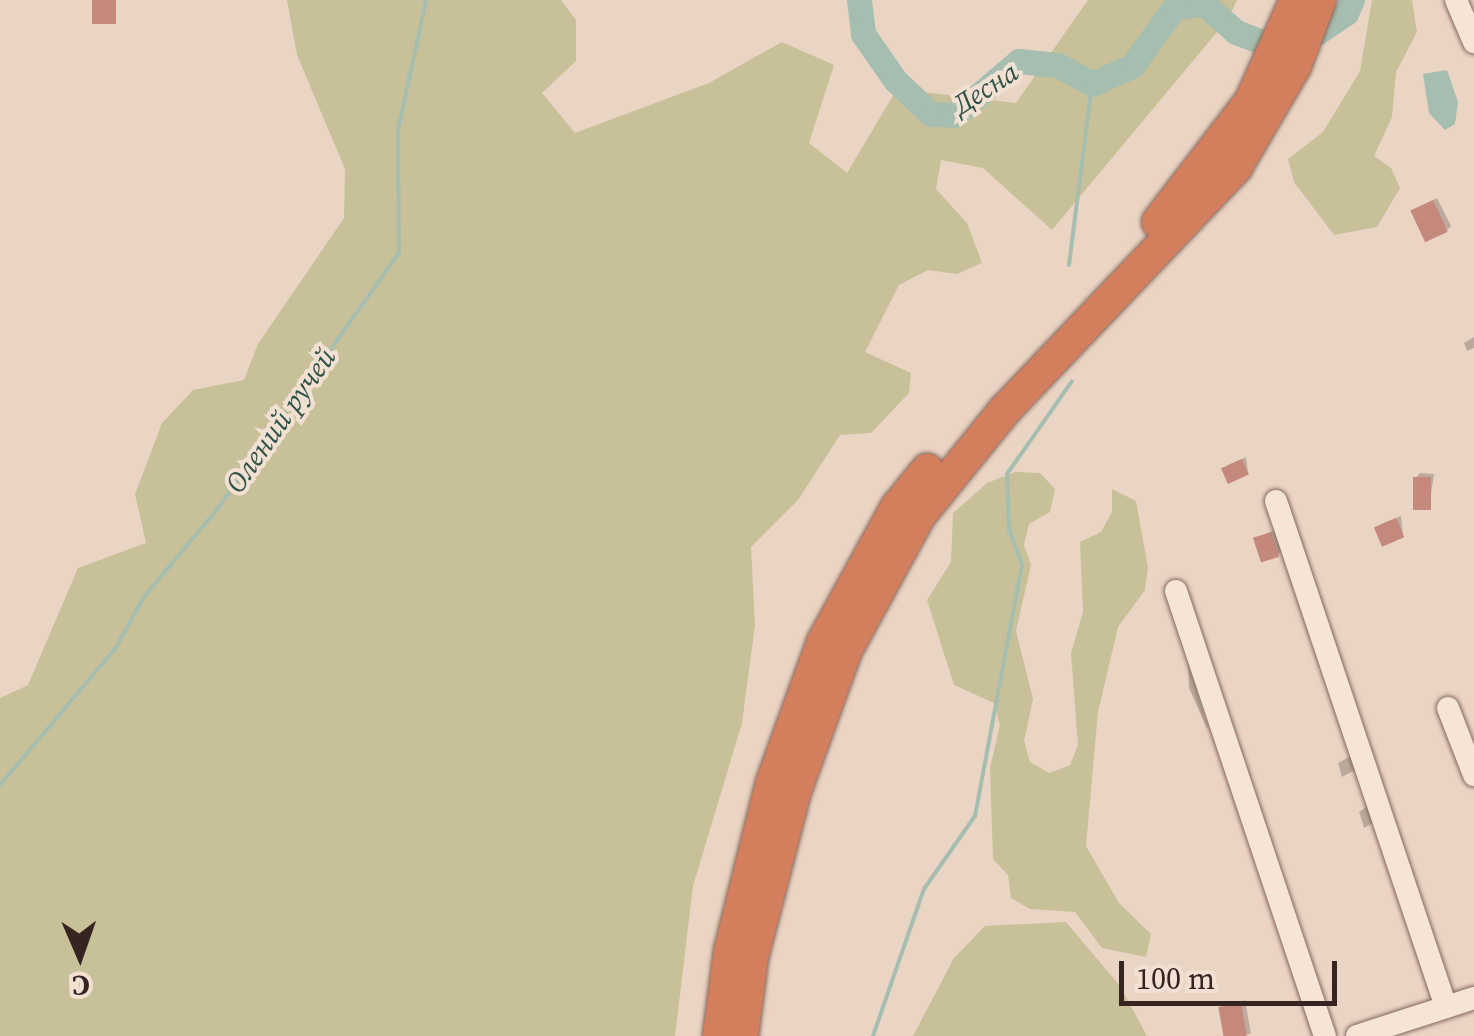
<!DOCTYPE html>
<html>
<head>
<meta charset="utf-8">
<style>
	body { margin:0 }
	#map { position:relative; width:1474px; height:1036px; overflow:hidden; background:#ead5c5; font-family:"Source Serif 4",serif }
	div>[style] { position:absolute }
	.green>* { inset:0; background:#c7c099 }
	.water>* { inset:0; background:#a6beb0 }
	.shadow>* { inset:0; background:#0003 }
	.stream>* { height:4px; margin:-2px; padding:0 2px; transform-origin:2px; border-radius:2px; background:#a6beb0 }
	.river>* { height:25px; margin:-12.5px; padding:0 12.5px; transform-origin:12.5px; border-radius:12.5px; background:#a6beb0 }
	.building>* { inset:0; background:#c5887d; transform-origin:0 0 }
	.roads { filter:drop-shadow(0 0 2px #84675c) drop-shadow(0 0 2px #84675c) }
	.minor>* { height:22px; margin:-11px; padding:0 11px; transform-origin:11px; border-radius:11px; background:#f6e4d7 }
	.highway>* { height:32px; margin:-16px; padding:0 16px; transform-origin:16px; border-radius:16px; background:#d37e5c }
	span { translate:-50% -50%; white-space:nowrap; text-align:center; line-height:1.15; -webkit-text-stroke:8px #f2e1d3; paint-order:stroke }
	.water-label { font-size:28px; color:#2f5347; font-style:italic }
	.north { position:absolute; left:30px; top:906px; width:100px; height:100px; -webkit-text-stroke:8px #f2e1d3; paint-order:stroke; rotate:178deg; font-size:28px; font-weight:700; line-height:40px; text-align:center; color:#35241f }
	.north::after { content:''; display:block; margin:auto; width:35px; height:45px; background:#35241f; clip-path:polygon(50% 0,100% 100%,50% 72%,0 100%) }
	.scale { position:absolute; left:1119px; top:961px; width:218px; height:45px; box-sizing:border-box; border:5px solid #35241f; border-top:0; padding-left:12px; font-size:30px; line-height:35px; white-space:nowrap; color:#35241f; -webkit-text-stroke:8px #f2e1d3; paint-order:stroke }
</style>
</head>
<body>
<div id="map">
	<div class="green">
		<i style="clip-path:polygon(287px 0,561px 0,576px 20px,576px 61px,542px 93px,575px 133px,709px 83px,782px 42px,834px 65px,809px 143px,847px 173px,897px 89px,1016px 103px,1088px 0,1237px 0,1228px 19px,1052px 230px,983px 168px,941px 160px,936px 189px,967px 223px,982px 263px,957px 274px,928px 270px,899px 285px,865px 352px,911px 373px,909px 393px,871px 433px,840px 435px,798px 500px,751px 547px,755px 625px,742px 723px,693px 886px,675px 1036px,0 1036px,0 698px,28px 685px,78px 568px,146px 543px,135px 494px,162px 423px,193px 390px,244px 380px,258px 344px,344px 218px,345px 169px,297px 55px)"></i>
		<i style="clip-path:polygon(1372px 0,1412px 0,1417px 32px,1396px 72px,1392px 117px,1374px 156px,1391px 168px,1400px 188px,1377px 227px,1334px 235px,1294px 182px,1288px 159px,1323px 132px,1360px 71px)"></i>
		<i style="clip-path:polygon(1015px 472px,1040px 473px,1055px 489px,1050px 512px,1029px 524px,1024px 545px,1031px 565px,1016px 631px,1033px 699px,1024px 741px,1030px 762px,1049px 773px,1070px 765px,1078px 745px,1071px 653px,1083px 612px,1080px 542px,1101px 532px,1112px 512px,1112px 489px,1136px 501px,1148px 568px,1145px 590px,1118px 627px,1098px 712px,1086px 846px,1119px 903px,1151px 934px,1146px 957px,1102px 948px,1075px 912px,1030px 909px,1011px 898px,1008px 875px,993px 859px,990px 768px,1000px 725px,994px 703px,954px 685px,927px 600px,951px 562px,953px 513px,987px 483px)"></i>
		<i style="clip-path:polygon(1066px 922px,1120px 986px,1147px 1036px,913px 1036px,954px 958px,985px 926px)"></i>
	</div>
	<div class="water">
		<i style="clip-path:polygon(1447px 70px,1458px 102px,1455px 124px,1445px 130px,1429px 113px,1423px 74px)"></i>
	</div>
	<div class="shadow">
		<i style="clip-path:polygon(1437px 198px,1451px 226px,1447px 230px,1414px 211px)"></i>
		<i style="clip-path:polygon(1474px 337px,1474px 348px,1467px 351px,1464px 343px)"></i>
		<i style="clip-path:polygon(1246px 457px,1248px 473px,1224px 469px,1228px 465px)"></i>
		<i style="clip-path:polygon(1420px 473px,1434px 474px,1429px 508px,1416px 478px)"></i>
		<i style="clip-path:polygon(1401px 516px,1403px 535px,1377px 528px,1381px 524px)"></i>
		<i style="clip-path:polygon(1275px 530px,1282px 551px,1278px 555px,1256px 539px)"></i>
		<i style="clip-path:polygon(1188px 663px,1208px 727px,1207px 728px,1189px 688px)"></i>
		<i style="clip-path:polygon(1351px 756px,1355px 770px,1342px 777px,1338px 763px)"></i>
		<i style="clip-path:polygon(1368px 806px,1373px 823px,1364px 828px,1359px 812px)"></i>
		<i style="clip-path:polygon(1245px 1000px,1251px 1034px,1226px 1036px,1221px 1008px)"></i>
	</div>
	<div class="stream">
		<i style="left:1069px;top:265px;width:182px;rotate:-82.8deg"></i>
		<i style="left:0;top:785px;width:178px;rotate:-49.8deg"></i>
		<i style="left:115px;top:649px;width:58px;rotate:-61.2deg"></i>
		<i style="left:143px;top:598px;width:119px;rotate:-50.1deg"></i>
		<i style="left:219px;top:507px;width:311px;rotate:-54.7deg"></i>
		<i style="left:399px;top:253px;width:123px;rotate:-90.5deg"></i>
		<i style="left:398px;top:130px;width:133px;rotate:-77.8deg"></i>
		<i style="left:873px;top:1036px;width:156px;rotate:-70.9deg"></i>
		<i style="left:924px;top:889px;width:89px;rotate:-55.1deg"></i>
		<i style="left:975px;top:816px;width:255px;rotate:-79.4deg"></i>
		<i style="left:1022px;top:565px;width:37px;rotate:-110deg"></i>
		<i style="left:1009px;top:530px;width:56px;rotate:-92deg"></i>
		<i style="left:1007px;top:474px;width:113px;rotate:-55deg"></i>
	</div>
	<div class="river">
		<i style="left:859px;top:0;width:34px;rotate:83deg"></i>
		<i style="left:863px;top:34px;width:56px;rotate:55.2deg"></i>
		<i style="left:895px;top:80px;width:50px;rotate:43.4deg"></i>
		<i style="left:931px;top:114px;width:24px;rotate:2deg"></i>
		<i style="left:955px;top:115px;width:84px;rotate:-40.2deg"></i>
		<i style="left:1019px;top:61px;width:39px;rotate:6deg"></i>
		<i style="left:1058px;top:65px;width:39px;rotate:29deg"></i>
		<i style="left:1092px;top:84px;width:44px;rotate:-24.2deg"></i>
		<i style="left:1132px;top:66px;width:70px;rotate:-54.3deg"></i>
		<i style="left:1173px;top:9px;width:31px;rotate:-11deg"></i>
		<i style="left:1203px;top:3px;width:44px;rotate:41.3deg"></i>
		<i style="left:1236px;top:32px;width:31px;rotate:21deg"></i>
		<i style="left:1265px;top:43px;width:54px;rotate:-11.7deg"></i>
		<i style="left:1318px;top:32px;width:34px;rotate:-34deg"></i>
		<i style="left:1346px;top:13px;width:14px;rotate:-65deg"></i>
	</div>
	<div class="building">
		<i style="left:92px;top:0;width:24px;height:24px"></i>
		<i style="left:1433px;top:200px;width:35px;height:25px;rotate:65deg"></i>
		<i style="left:1242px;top:459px;width:17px;height:23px;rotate:66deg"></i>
		<i style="left:1413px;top:477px;width:18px;height:33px"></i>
		<i style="left:1396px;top:518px;width:21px;height:24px;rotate:67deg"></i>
		<i style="left:1271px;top:532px;width:26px;height:19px;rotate:72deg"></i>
		<i style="left:1241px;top:1003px;width:34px;height:23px;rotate:80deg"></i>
	</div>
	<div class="roads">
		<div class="minor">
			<i style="left:1456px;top:0;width:46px;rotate:66.8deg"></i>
			<i style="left:1276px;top:501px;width:534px;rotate:71.43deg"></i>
			<i style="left:1176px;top:591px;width:469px;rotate:71.5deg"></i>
			<i style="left:1448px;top:708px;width:72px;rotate:68.8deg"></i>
			<i style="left:1357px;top:1036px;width:123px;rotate:-18deg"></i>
		</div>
		<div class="highway">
			<i style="left:1158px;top:222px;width:153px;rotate:-52.5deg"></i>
			<i style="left:1251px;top:101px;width:111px;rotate:-66deg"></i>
			<i style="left:719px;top:1036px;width:86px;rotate:-82.6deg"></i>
			<i style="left:730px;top:951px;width:173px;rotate:-76deg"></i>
			<i style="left:772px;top:783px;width:150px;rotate:-70.1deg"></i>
			<i style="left:823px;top:642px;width:154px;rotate:-61.3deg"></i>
			<i style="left:897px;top:507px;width:48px;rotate:-51deg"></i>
			<i style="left:742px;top:1036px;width:80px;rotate:-82.8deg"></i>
			<i style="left:752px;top:957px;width:171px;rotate:-75.5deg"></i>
			<i style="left:795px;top:791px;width:150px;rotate:-70.1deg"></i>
			<i style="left:846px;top:650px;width:153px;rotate:-61.4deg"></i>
			<i style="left:919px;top:516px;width:135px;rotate:-51deg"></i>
			<i style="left:1004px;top:411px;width:337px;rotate:-46.4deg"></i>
			<i style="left:1236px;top:167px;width:117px;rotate:-59.7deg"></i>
			<i style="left:1295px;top:66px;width:71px;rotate:-69.3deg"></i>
		</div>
	</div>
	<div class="water-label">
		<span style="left:985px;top:88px;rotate:-33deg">Десна</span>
		<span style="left:280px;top:420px;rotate:-55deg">Олений ручей</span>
	</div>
	<div class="north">С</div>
	<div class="scale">100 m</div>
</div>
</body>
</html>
